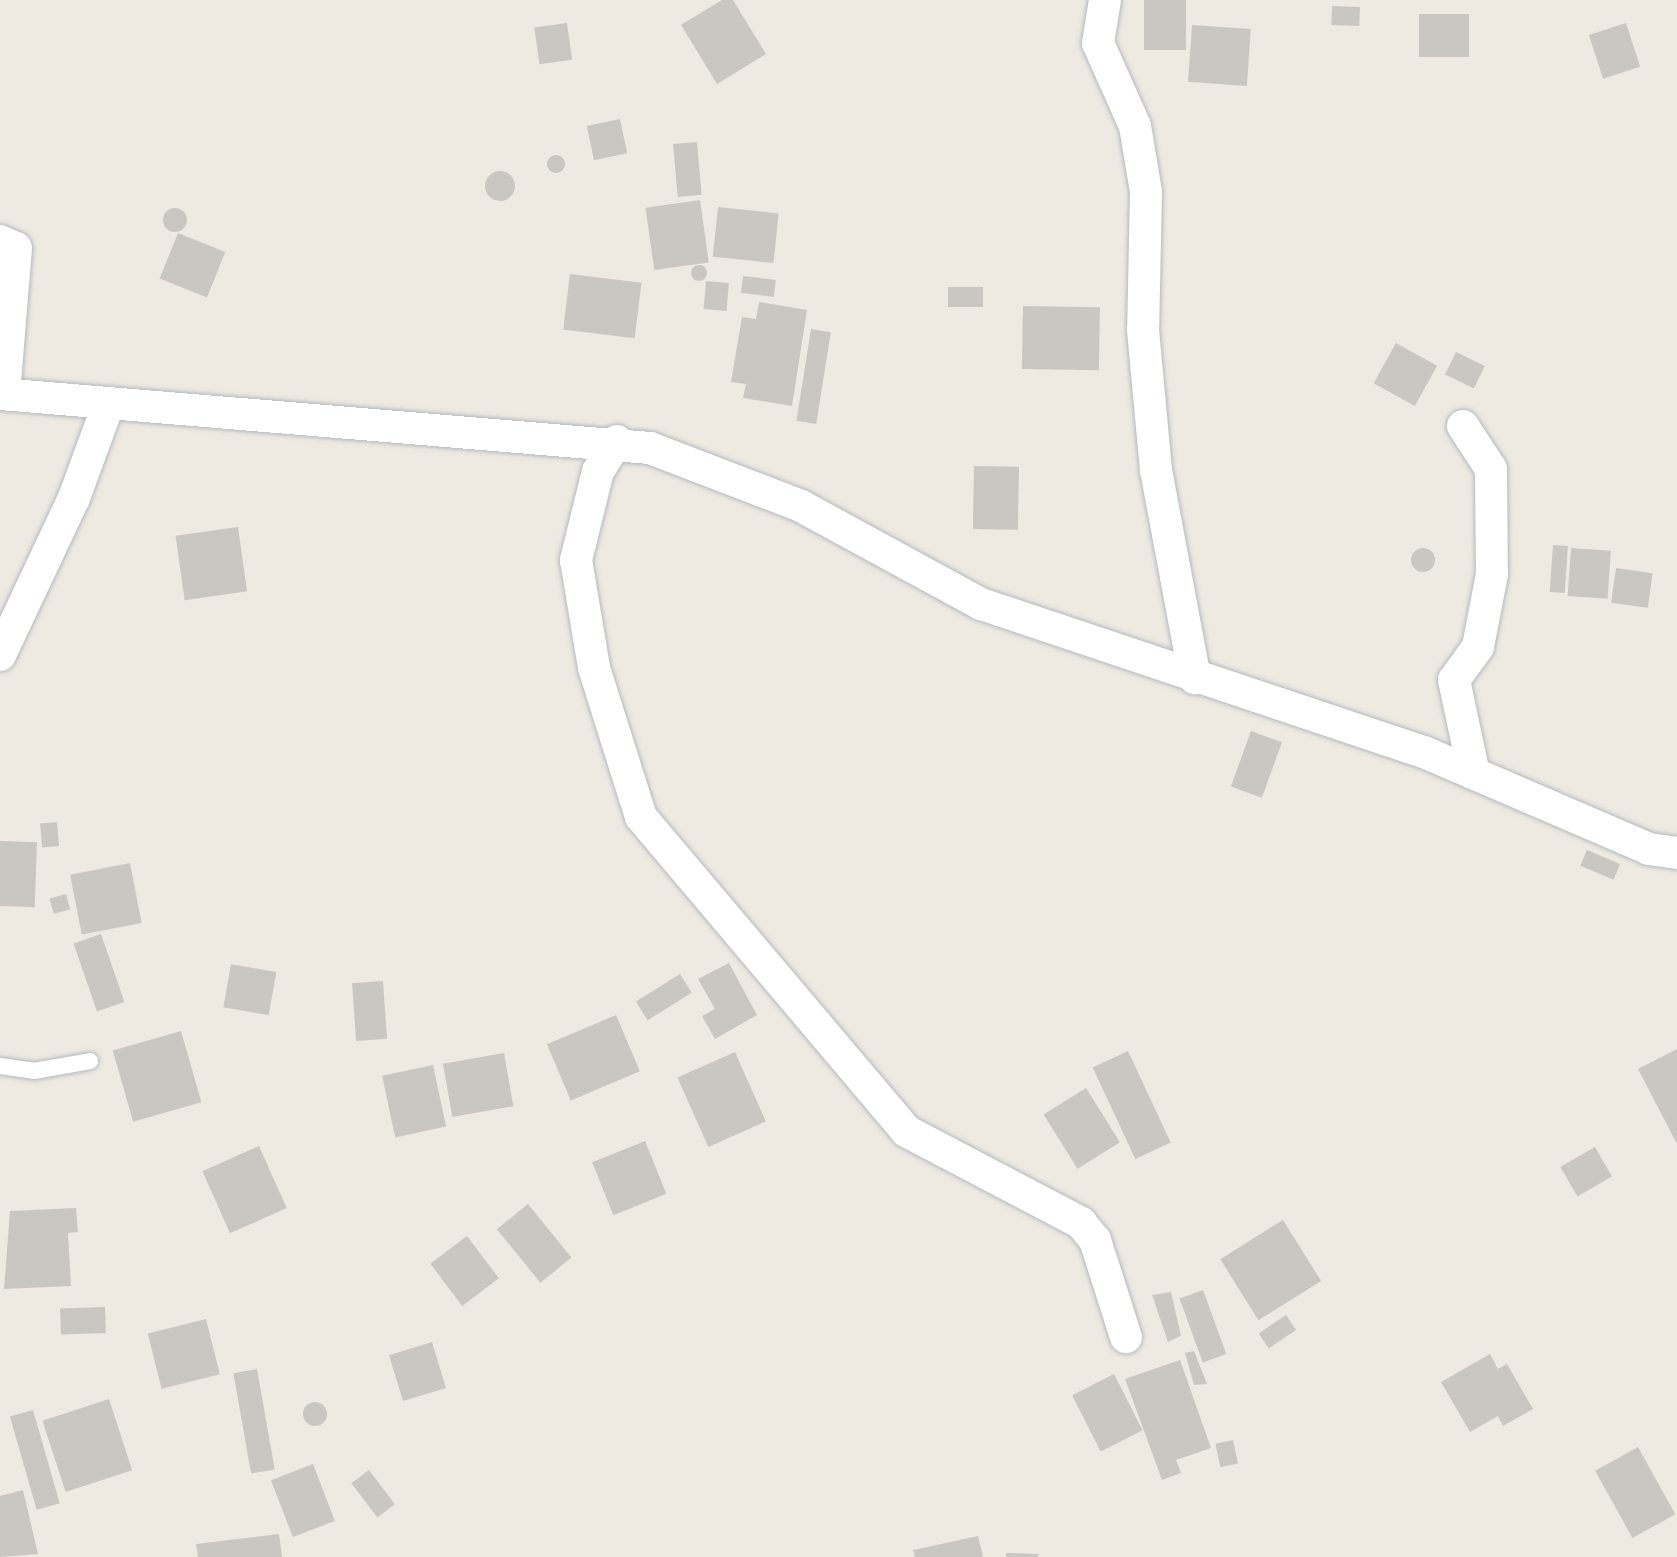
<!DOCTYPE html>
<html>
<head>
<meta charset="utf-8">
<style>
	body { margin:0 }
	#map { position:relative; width:1677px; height:1557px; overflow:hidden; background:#eeeae2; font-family:"Space Grotesk",sans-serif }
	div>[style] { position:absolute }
	.building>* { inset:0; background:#cac7c1; transform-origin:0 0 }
	.round { border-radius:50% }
	.roads { filter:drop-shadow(0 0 2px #b5b9bd) drop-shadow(0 0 2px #b5b9bd) }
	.service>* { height:16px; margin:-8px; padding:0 8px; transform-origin:8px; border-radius:8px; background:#fff }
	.minor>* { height:32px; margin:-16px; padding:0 16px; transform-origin:16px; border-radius:16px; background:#fff }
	span { translate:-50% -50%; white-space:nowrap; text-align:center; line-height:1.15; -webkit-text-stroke:8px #fff; paint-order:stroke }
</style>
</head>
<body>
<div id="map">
	<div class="building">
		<i style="clip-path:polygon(722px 0,733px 0,766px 54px,717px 84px,681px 25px)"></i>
		<i style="left:1144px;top:0;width:42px;height:50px"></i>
		<i style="left:1332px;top:6px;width:28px;height:19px;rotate:2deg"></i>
		<i style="left:1419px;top:14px;width:50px;height:43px"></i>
		<i style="left:567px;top:23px;width:37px;height:33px;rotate:82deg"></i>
		<i style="left:1626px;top:23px;width:46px;height:39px;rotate:72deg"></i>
		<i style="left:1192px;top:25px;width:59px;height:57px;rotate:4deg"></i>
		<i style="left:620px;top:119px;width:35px;height:34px;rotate:78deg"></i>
		<i style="left:697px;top:142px;width:53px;height:24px;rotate:85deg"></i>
		<i class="round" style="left:547px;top:155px;width:18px;height:18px"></i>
		<i class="round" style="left:485px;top:171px;width:30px;height:30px"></i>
		<i style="left:700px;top:200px;width:63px;height:55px;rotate:82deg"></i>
		<i style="left:718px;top:207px;width:61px;height:50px;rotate:6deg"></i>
		<i class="round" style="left:163px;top:208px;width:24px;height:24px"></i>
		<i style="left:178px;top:233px;width:51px;height:49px;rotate:22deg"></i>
		<i class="round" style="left:691px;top:265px;width:16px;height:16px"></i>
		<i style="left:570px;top:274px;width:72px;height:56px;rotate:7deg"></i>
		<i style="left:743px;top:276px;width:33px;height:17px;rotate:7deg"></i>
		<i style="left:706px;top:281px;width:23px;height:28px;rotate:5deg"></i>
		<i style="left:948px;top:287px;width:35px;height:20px"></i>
		<i style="clip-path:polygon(759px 302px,807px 310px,792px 406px,743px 398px,746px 384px,731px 382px,742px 317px,756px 319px)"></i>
		<i style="left:1023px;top:306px;width:77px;height:63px;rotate:1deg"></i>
		<i style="left:811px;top:329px;width:20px;height:93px;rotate:9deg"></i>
		<i style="left:1396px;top:343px;width:47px;height:46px;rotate:29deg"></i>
		<i style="left:1456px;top:352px;width:32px;height:25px;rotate:26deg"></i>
		<i style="left:974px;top:466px;width:45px;height:63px;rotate:1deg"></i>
		<i style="left:238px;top:527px;width:65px;height:63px;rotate:82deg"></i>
		<i style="left:1553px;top:545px;width:15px;height:47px;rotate:4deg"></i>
		<i class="round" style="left:1411px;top:548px;width:24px;height:24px"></i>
		<i style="left:1571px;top:548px;width:40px;height:48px;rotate:4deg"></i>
		<i style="left:1616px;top:568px;width:37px;height:35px;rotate:8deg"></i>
		<i style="left:1251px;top:731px;width:33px;height:59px;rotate:20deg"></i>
		<i style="left:57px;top:822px;width:24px;height:17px;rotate:85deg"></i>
		<i style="left:0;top:841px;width:37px;height:65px;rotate:2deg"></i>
		<i style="left:1587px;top:850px;width:36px;height:17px;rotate:23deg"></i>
		<i style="left:130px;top:863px;width:61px;height:61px;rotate:79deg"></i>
		<i style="left:66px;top:894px;width:16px;height:17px;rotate:75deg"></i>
		<i style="left:101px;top:934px;width:72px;height:29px;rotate:71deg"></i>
		<i style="clip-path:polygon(729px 963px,757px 1015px,715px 1039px,702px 1016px,715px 1009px,698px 979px)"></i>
		<i style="left:231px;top:964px;width:46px;height:44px;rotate:10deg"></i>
		<i style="left:680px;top:974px;width:22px;height:52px;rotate:58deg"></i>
		<i style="left:383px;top:981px;width:58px;height:31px;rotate:86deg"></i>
		<i style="left:616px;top:1015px;width:61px;height:75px;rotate:67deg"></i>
		<i style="left:181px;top:1031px;width:74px;height:71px;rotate:74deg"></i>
		<i style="clip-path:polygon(1677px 1049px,1677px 1144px,1638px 1069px)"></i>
		<i style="left:1128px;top:1051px;width:101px;height:39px;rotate:65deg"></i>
		<i style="left:735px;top:1052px;width:76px;height:63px;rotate:66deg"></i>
		<i style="left:504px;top:1053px;width:54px;height:62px;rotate:80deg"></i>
		<i style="left:433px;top:1065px;width:63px;height:52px;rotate:78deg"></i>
		<i style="left:1086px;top:1088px;width:64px;height:50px;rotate:58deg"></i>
		<i style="left:645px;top:1141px;width:57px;height:57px;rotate:68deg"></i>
		<i style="left:259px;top:1146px;width:68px;height:62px;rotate:66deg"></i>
		<i style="left:1595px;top:1147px;width:34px;height:40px;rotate:60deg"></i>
		<i style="left:528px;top:1204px;width:69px;height:40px;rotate:51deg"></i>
		<i style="clip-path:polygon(76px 1208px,78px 1232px,68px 1233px,71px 1286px,4px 1289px,10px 1211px)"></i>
		<i style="left:1283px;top:1220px;width:72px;height:74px;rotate:58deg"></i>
		<i style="left:467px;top:1236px;width:53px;height:46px;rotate:53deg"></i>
		<i style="left:1203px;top:1290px;width:68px;height:25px;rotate:70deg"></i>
		<i style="clip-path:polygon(1171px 1292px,1181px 1336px,1168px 1342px,1152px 1295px)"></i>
		<i style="left:105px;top:1307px;width:26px;height:45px;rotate:88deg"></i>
		<i style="left:1286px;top:1315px;width:18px;height:33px;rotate:56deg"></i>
		<i style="left:206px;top:1319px;width:57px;height:60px;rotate:76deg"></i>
		<i style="left:432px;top:1342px;width:48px;height:45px;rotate:73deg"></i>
		<i style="clip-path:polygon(1194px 1351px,1207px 1384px,1194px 1385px,1185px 1353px)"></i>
		<i style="clip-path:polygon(1490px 1354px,1498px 1369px,1507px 1364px,1533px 1409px,1503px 1426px,1498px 1416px,1470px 1432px,1441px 1382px)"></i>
		<i style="clip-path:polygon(1180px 1360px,1211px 1448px,1176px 1460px,1181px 1473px,1162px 1480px,1125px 1379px)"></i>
		<i style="left:257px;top:1369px;width:102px;height:24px;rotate:80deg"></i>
		<i style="left:1114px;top:1374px;width:63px;height:47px;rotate:63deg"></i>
		<i style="left:109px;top:1399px;width:75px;height:70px;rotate:72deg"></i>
		<i class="round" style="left:303px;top:1402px;width:24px;height:24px"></i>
		<i style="left:33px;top:1410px;width:97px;height:24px;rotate:74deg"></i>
		<i style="left:1233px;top:1440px;width:24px;height:18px;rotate:78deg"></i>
		<i style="left:1638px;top:1447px;width:77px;height:49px;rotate:61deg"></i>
		<i style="left:313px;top:1464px;width:61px;height:45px;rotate:69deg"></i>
		<i style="left:369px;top:1470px;width:43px;height:22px;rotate:53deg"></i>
		<i style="clip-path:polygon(23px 1490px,38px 1554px,0 1557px,0 1496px)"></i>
		<i style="clip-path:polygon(279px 1534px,282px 1557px,198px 1557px,196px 1544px)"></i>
		<i style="clip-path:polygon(978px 1536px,983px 1557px,915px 1557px,913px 1550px)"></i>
		<i style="clip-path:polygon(1006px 1553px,1039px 1554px,1038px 1557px,1006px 1557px)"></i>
	</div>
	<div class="roads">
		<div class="service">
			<i style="left:0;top:1066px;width:34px;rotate:8deg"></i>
			<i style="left:34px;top:1071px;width:57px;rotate:-10.1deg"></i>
		</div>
		<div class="minor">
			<i style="left:1105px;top:0;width:44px;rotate:99.2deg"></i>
			<i style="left:1098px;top:43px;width:91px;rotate:66deg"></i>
			<i style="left:1135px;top:126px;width:67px;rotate:80.5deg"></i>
			<i style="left:1146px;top:192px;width:138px;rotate:91.2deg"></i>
			<i style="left:1143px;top:330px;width:141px;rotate:84.7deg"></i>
			<i style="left:1156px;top:470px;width:212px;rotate:79.4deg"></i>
			<i style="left:0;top:241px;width:17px;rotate:24deg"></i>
			<i style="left:16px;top:248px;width:146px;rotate:94.7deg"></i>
			<i style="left:0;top:394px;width:652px;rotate:4.75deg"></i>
			<i style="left:650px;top:448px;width:162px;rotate:21deg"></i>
			<i style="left:801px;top:506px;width:205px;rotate:28.6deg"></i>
			<i style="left:981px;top:604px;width:467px;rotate:18.5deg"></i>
			<i style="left:1424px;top:752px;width:245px;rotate:23.3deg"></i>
			<i style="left:1649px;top:849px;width:28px;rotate:8deg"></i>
			<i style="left:1463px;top:426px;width:51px;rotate:56.9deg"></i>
			<i style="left:1491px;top:469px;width:105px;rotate:89.5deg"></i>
			<i style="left:1492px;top:574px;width:74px;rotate:100.9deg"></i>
			<i style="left:1478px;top:647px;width:41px;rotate:126deg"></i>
			<i style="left:1454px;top:680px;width:96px;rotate:78deg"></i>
			<i style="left:617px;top:441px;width:36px;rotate:122deg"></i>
			<i style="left:598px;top:471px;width:92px;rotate:103.9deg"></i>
			<i style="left:576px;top:560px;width:109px;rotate:80.5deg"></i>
			<i style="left:594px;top:668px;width:156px;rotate:72.5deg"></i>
			<i style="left:641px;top:817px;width:411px;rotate:49.8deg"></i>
			<i style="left:906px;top:1131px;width:198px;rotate:27.7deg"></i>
			<i style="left:1081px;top:1223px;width:22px;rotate:51deg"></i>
			<i style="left:1095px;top:1240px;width:102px;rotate:72.3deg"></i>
			<i style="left:0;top:655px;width:174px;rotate:-64.8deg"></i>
			<i style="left:74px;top:498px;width:99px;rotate:-69.9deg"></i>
		</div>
	</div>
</div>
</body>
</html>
